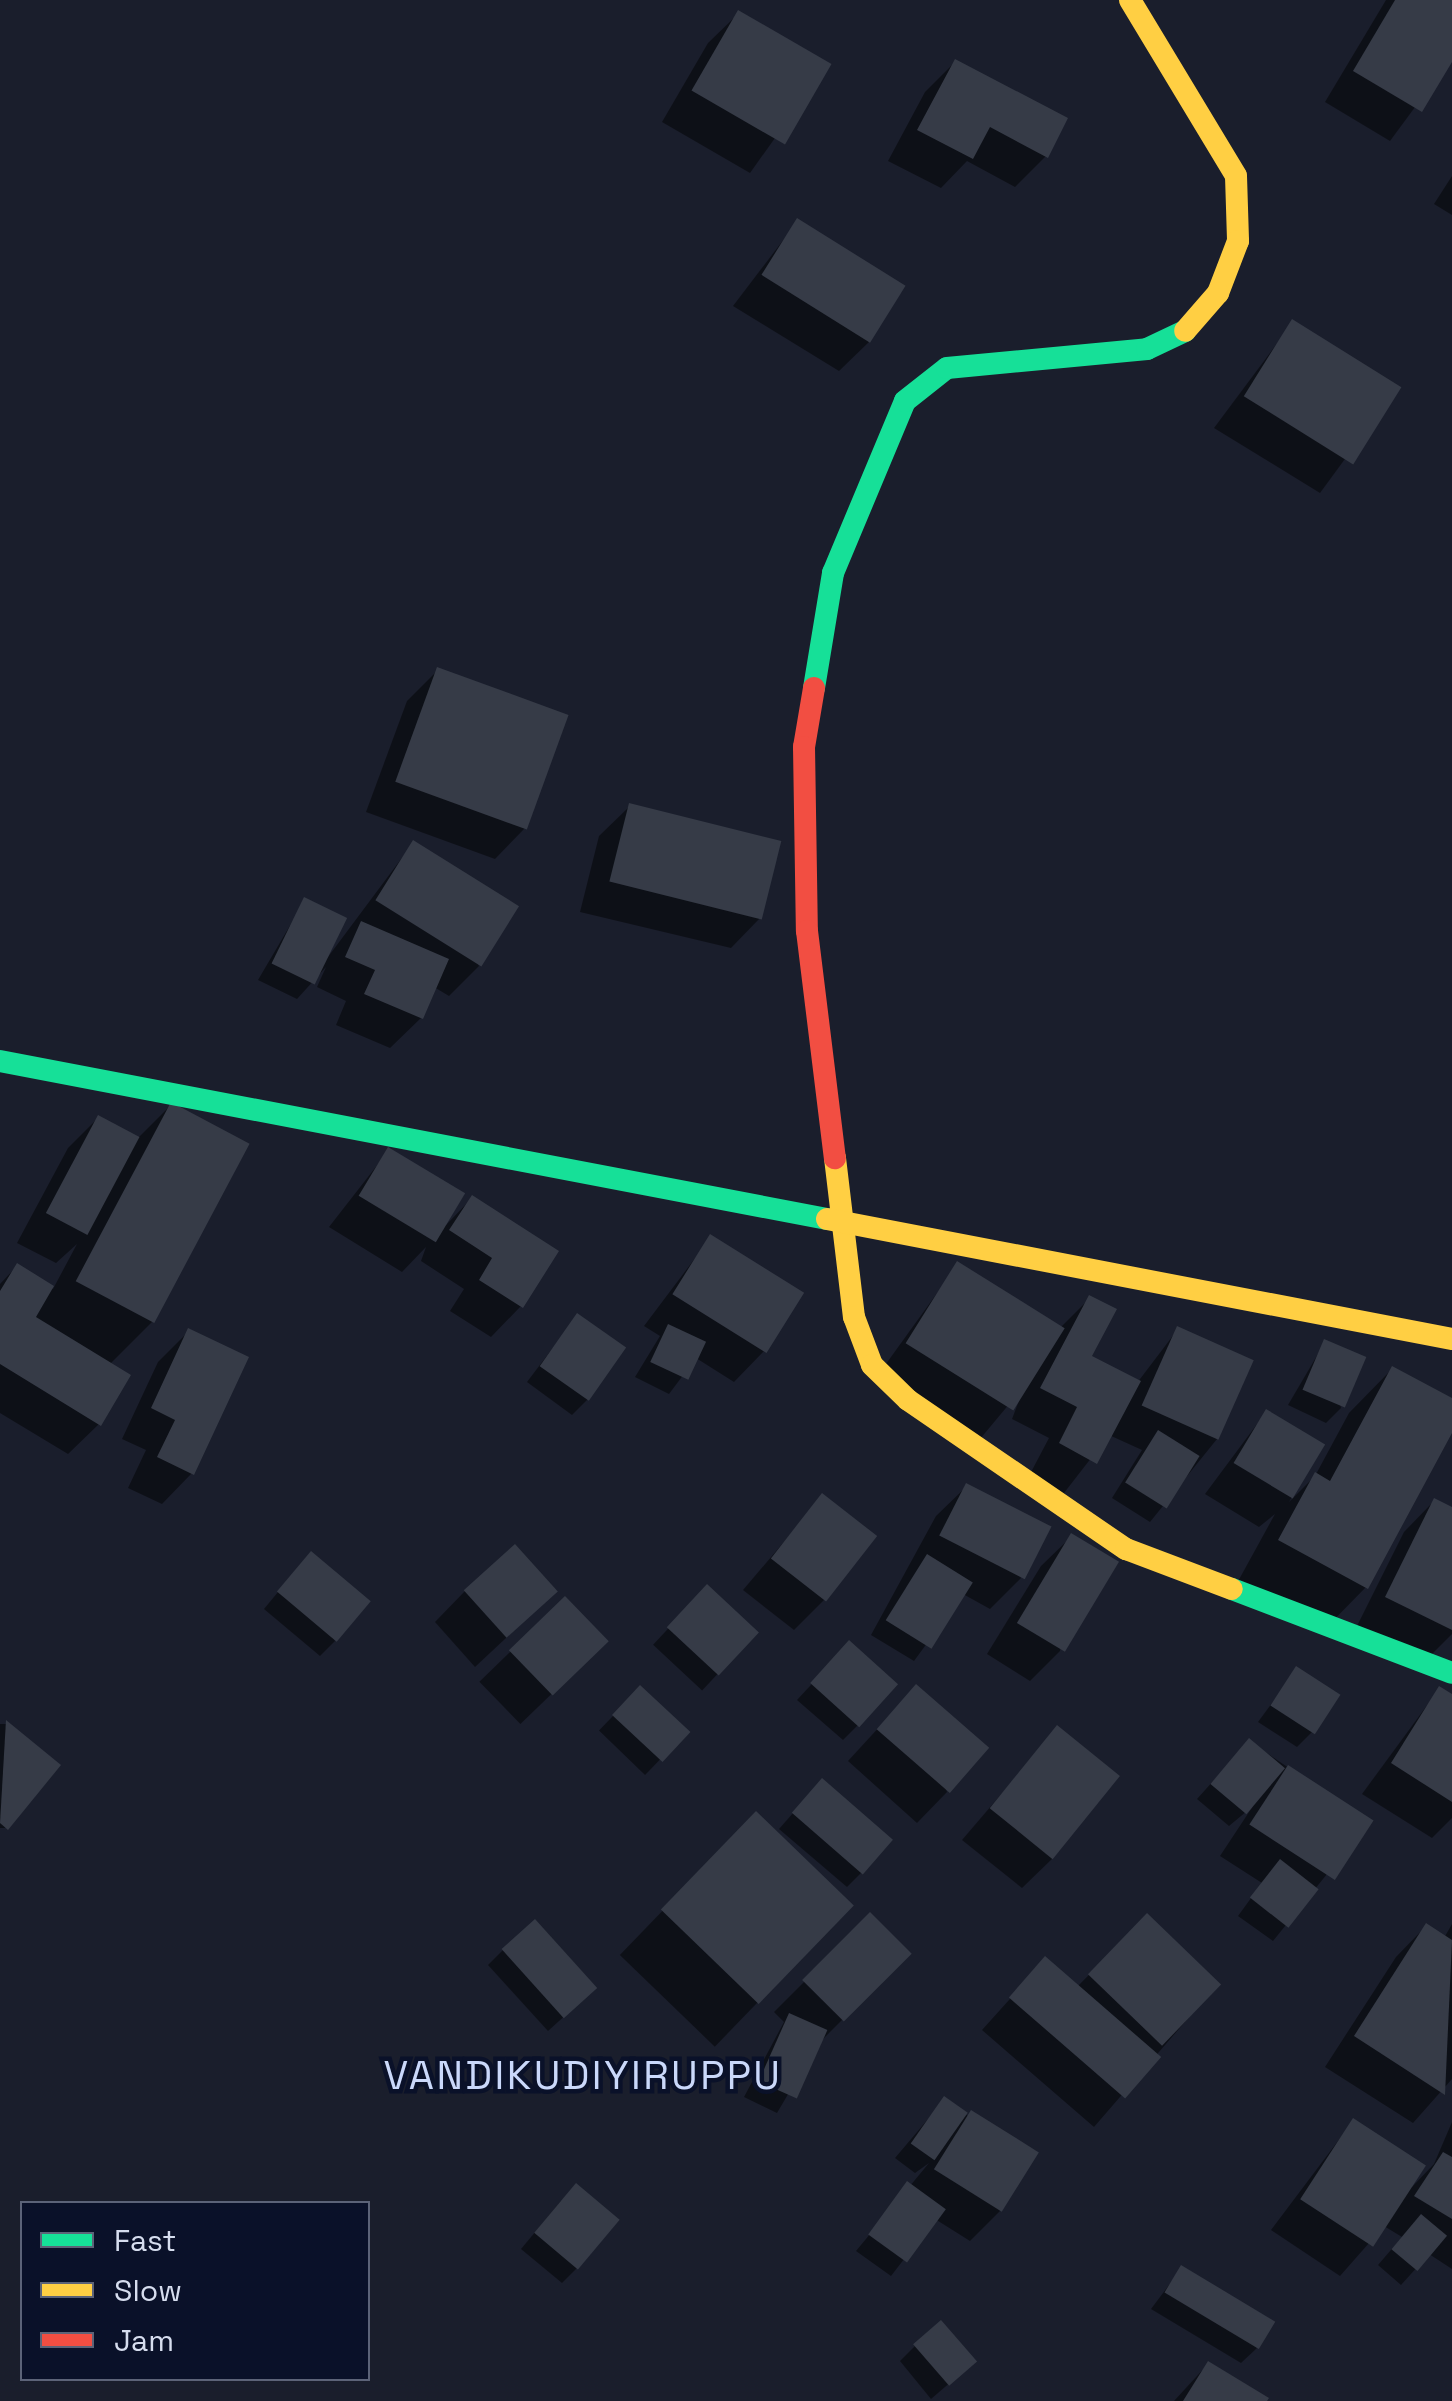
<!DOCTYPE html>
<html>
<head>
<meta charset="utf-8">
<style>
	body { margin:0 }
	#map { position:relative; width:1452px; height:2401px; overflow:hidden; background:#1a1e2c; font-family:"Space Grotesk",sans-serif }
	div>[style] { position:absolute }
	.shadow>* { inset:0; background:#0007; transform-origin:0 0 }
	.building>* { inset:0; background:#363b47; transform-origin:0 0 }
	.fast>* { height:22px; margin:-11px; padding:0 11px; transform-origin:11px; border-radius:11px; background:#16e098 }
	.slow>* { height:22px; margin:-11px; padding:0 11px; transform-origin:11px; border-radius:11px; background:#ffcf43 }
	.jam>* { height:22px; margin:-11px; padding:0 11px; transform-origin:11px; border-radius:11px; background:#f24e42 }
	span { translate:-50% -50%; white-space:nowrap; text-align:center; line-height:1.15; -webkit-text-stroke:9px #0a1129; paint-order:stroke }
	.quarter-label { font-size:40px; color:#cad8fa; letter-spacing:2.5px }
	.legend { position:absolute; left:20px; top:2201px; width:350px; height:180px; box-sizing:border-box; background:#0a1129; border:2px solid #5c6378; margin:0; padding:12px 18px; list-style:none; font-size:30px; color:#d6ddee }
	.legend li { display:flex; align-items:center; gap:20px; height:50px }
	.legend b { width:50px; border:2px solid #5c6378 }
</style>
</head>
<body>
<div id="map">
	<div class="shadow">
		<i style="clip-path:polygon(1386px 0,1452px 0,1452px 57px,1390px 141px,1325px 102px)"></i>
		<i style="clip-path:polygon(739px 13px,827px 65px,750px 173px,662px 122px,708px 43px)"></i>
		<i style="clip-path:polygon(955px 62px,1046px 156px,1015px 187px,967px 161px,941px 188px,888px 161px,925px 92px)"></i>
		<i style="clip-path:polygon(1452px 176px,1452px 215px,1434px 204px)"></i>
		<i style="clip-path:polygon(797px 222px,870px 341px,839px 371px,733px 306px)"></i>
		<i style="clip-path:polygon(1293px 322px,1397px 388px,1320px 493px,1214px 428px)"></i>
		<i style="clip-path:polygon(438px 670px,525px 828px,495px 859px,366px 812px,407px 701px)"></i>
		<i style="clip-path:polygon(630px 806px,761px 917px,731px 948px,580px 912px,599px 836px)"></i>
		<i style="clip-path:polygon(413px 843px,479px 966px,449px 996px,434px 987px,421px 1018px,390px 1048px,336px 1025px,346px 1001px,317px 987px,326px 967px,297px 999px,258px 980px,305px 900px,325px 961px)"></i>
		<i style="clip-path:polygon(171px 1105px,152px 1322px,109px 1365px,99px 1424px,68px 1454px,0 1413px,0 1284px,17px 1266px,53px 1289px,77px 1244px,56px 1263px,17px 1243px,68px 1148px,98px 1118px,138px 1138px)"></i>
		<i style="clip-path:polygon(389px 1150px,446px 1225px,472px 1198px,521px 1306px,491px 1337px,450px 1311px,464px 1289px,421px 1261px,426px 1247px,402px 1272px,329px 1227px)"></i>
		<i style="clip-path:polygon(711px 1237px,764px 1351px,734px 1382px,696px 1358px,669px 1394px,635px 1377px,660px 1336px,644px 1326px)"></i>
		<i style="clip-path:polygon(958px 1264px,1059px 1329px,1090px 1298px,1089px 1357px,1137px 1383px,1178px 1329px,1217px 1439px,1150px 1522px,1112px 1498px,1142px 1450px,1109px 1435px,1064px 1493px,1030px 1474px,1049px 1438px,1012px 1419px,1025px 1385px,980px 1439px,878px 1375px)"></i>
		<i style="clip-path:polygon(577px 1316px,587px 1400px,572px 1415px,527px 1382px)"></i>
		<i style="clip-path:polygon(189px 1331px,192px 1473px,162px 1504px,128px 1488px,146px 1450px,122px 1439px,158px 1362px)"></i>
		<i style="clip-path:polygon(1325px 1342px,1341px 1408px,1326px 1423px,1288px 1405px)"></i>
		<i style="clip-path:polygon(1392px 1369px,1452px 1401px,1452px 1428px,1366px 1587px,1323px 1631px,1236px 1585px,1275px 1514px,1259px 1527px,1205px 1494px,1266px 1412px,1322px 1445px,1289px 1502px,1315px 1476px,1349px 1413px)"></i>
		<i style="clip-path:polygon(967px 1486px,1021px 1578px,990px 1609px,963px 1594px,914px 1661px,871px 1635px,936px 1516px)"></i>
		<i style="clip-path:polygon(822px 1497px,825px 1599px,794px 1630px,743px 1590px)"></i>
		<i style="clip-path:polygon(1434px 1501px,1452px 1510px,1452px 1634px,1424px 1662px,1356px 1628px,1404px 1532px)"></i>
		<i style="clip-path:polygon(1072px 1536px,1060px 1651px,1030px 1681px,987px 1654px,1041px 1566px)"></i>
		<i style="clip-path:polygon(297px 1569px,335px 1641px,320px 1656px,264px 1609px)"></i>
		<i style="left:707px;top:1587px;width:67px;height:79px;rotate:43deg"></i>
		<i style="clip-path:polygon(465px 1591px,555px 1592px,475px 1667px,435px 1622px)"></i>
		<i style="left:565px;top:1599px;width:59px;height:119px;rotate:46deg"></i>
		<i style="clip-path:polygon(835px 1659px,858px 1725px,843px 1740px,797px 1700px)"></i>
		<i style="clip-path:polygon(1297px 1669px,1312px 1732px,1297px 1747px,1258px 1722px)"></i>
		<i style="clip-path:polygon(916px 1687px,947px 1792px,917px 1823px,848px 1761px)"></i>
		<i style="left:640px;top:1688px;width:64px;height:59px;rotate:44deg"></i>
		<i style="clip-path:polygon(1439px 1689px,1452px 1697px,1452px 1818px,1432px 1838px,1362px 1794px)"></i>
		<i style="left:6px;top:1724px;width:104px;height:8px;rotate:90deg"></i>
		<i style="clip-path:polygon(1057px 1729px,1053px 1858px,1022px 1888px,962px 1840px)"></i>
		<i style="clip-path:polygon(1249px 1741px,1369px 1822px,1273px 1941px,1238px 1916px,1262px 1883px,1220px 1856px,1253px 1806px,1229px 1826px,1197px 1799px)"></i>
		<i style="clip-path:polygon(808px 1796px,862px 1872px,847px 1887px,779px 1829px)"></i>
		<i style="left:756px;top:1814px;width:132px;height:196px;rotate:44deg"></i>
		<i style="clip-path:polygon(870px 1916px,908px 1954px,817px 2045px,777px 2113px,744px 2097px,784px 2022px,774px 2012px)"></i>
		<i style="clip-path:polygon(1147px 1916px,1217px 1985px,1094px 2127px,982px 2030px,1045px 1960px,1077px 1987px)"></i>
		<i style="clip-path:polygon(1452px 1924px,1452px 2079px,1413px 2123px,1325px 2067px,1396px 1957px,1426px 1926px,1444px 1938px)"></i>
		<i style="clip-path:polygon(503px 1950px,579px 2003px,548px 2031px,488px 1965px)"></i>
		<i style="clip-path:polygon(945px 2099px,968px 2116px,1000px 2211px,970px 2241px,935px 2219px,891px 2276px,856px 2251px,929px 2163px,915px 2173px,895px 2158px)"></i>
		<i style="clip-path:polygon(1353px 2121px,1412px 2187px,1434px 2164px,1452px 2122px,1452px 2269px,1429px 2254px,1401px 2285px,1378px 2265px,1402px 2237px,1384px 2226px,1340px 2276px,1271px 2230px)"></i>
		<i style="clip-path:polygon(561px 2201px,577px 2268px,562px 2283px,521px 2249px)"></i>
		<i style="clip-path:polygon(1181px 2269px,1257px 2348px,1241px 2363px,1151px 2309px)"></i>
		<i style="clip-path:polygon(915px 2346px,974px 2362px,931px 2399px,900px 2361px)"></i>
		<i style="clip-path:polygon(1208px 2364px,1264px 2401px,1174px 2401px)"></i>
	</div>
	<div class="building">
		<i style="clip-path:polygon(1395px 0,1452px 0,1452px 62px,1422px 112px,1353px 71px)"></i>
		<i style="left:738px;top:10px;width:108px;height:93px;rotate:30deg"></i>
		<i style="clip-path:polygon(955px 59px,1068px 118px,1048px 158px,990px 127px,973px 159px,917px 130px)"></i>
		<i style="left:797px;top:218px;width:128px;height:67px;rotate:32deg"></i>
		<i style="left:1292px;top:319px;width:129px;height:91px;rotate:32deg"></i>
		<i style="left:437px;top:667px;width:140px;height:122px;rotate:20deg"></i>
		<i style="left:629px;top:803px;width:157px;height:81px;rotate:14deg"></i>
		<i style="left:413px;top:840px;width:125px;height:71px;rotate:32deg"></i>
		<i style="left:304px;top:897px;width:48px;height:74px;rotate:26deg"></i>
		<i style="clip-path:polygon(361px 921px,449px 959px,423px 1019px,364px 994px,375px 970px,345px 957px)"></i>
		<i style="left:171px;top:1102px;width:89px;height:203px;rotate:28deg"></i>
		<i style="left:98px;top:1115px;width:47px;height:111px;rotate:28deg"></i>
		<i style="left:388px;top:1147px;width:90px;height:57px;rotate:31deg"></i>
		<i style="clip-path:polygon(472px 1195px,559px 1251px,523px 1308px,479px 1280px,492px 1258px,449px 1230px)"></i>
		<i style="left:710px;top:1234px;width:111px;height:71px;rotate:32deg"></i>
		<i style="left:957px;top:1261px;width:127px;height:97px;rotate:32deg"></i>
		<i style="clip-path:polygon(17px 1263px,54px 1286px,36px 1317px,131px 1375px,101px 1426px,0 1364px,0 1291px)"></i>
		<i style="clip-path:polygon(1089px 1295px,1117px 1309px,1092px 1356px,1141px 1381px,1097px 1464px,1059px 1443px,1077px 1407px,1040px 1388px)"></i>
		<i style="left:577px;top:1313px;width:60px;height:65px;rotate:35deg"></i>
		<i style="left:668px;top:1324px;width:42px;height:42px;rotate:25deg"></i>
		<i style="left:1177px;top:1326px;width:84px;height:87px;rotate:24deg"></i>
		<i style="clip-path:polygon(188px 1328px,249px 1357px,194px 1475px,157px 1457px,175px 1420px,151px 1408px)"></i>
		<i style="left:1324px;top:1339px;width:46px;height:55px;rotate:23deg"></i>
		<i style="clip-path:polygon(1392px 1366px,1452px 1398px,1452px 1433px,1368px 1589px,1278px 1540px,1315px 1472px,1330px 1481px)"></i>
		<i style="left:1266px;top:1409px;width:69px;height:63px;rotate:31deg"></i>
		<i style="left:1158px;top:1430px;width:49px;height:62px;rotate:32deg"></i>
		<i style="left:966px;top:1483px;width:96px;height:59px;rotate:27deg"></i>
		<i style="left:822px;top:1493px;width:70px;height:83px;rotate:38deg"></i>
		<i style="clip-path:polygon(1434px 1498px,1452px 1507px,1452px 1630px,1385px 1597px)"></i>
		<i style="left:1071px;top:1533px;width:56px;height:105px;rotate:31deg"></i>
		<i style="left:515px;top:1544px;width:64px;height:69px;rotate:48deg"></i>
		<i style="left:311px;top:1551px;width:78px;height:53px;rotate:40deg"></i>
		<i style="left:927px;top:1554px;width:54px;height:78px;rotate:32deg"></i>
		<i style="left:707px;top:1584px;width:71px;height:59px;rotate:43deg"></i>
		<i style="left:565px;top:1596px;width:63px;height:78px;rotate:46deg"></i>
		<i style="left:849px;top:1640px;width:66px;height:58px;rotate:42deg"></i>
		<i style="left:1296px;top:1666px;width:53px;height:47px;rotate:33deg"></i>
		<i style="left:916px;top:1684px;width:97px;height:60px;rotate:41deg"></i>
		<i style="left:640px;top:1685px;width:69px;height:41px;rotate:43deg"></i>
		<i style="clip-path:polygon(1439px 1686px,1452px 1694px,1452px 1802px,1391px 1763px)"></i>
		<i style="clip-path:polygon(6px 1720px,61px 1765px,8px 1830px,0 1823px)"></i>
		<i style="left:1057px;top:1725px;width:81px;height:107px;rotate:39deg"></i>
		<i style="left:1249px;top:1738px;width:47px;height:60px;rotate:40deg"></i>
		<i style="left:1288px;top:1765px;width:102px;height:71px;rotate:33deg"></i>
		<i style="left:822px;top:1778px;width:94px;height:46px;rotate:41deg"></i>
		<i style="left:756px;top:1811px;width:136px;height:137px;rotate:44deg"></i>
		<i style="left:1280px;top:1859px;width:49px;height:49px;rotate:38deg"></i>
		<i style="left:870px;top:1912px;width:59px;height:96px;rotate:45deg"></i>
		<i style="left:1147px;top:1913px;width:103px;height:85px;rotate:44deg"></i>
		<i style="left:535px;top:1919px;width:93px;height:45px;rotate:48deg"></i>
		<i style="clip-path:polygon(1426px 1923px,1452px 1940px,1445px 2095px,1354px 2036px)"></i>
		<i style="left:1045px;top:1956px;width:154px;height:55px;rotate:41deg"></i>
		<i style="left:789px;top:2013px;width:42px;height:75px;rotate:24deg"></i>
		<i style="left:944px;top:2096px;width:29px;height:58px;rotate:35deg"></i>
		<i style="left:971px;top:2110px;width:80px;height:70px;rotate:32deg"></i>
		<i style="left:1353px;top:2118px;width:87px;height:97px;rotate:33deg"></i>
		<i style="clip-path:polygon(1443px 2152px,1452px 2157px,1452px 2219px,1414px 2196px)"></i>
		<i style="left:907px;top:2181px;width:48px;height:66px;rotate:36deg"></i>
		<i style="left:576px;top:2183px;width:57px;height:65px;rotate:40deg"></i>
		<i style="left:1421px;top:2214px;width:34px;height:46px;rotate:40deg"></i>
		<i style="left:1181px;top:2265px;width:110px;height:32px;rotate:31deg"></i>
		<i style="left:941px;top:2320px;width:55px;height:37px;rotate:49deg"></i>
		<i style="clip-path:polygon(1208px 2361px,1269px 2398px,1267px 2401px,1183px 2401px)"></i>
	</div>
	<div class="fast">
		<i style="left:814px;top:688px;width:117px;rotate:-80.6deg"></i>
		<i style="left:833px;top:573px;width:186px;rotate:-67.3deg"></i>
		<i style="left:905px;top:401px;width:53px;rotate:-38.2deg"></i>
		<i style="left:947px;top:368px;width:201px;rotate:-5.4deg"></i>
		<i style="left:1147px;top:349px;width:42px;rotate:-25.3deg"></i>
		<i style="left:0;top:1061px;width:842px;rotate:10.82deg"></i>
		<i style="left:1232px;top:1589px;width:235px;rotate:20.9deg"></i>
	</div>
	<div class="slow">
		<i style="left:1130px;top:0;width:205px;rotate:58.9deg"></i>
		<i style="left:1236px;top:176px;width:65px;rotate:88.2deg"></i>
		<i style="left:1238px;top:241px;width:56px;rotate:111deg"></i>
		<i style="left:1218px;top:293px;width:50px;rotate:131deg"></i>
		<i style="left:835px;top:1158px;width:160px;rotate:83.2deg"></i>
		<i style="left:854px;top:1317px;width:51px;rotate:69.4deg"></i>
		<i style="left:872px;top:1365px;width:50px;rotate:44.2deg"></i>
		<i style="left:908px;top:1400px;width:264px;rotate:34.4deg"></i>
		<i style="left:1126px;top:1549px;width:113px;rotate:20.7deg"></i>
		<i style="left:827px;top:1219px;width:636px;rotate:10.87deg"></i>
	</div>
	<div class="jam">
		<i style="left:814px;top:688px;width:60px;rotate:99.6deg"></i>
		<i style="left:804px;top:747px;width:184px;rotate:89.1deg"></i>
		<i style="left:807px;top:931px;width:229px;rotate:83deg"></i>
	</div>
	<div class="quarter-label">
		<span style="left:583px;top:2076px">VANDIKUDIYIRUPPU</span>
	</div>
	<ul class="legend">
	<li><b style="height:12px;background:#16e098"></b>Fast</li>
	<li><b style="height:12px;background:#ffcf43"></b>Slow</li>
	<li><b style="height:12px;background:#f24e42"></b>Jam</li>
	</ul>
</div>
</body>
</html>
